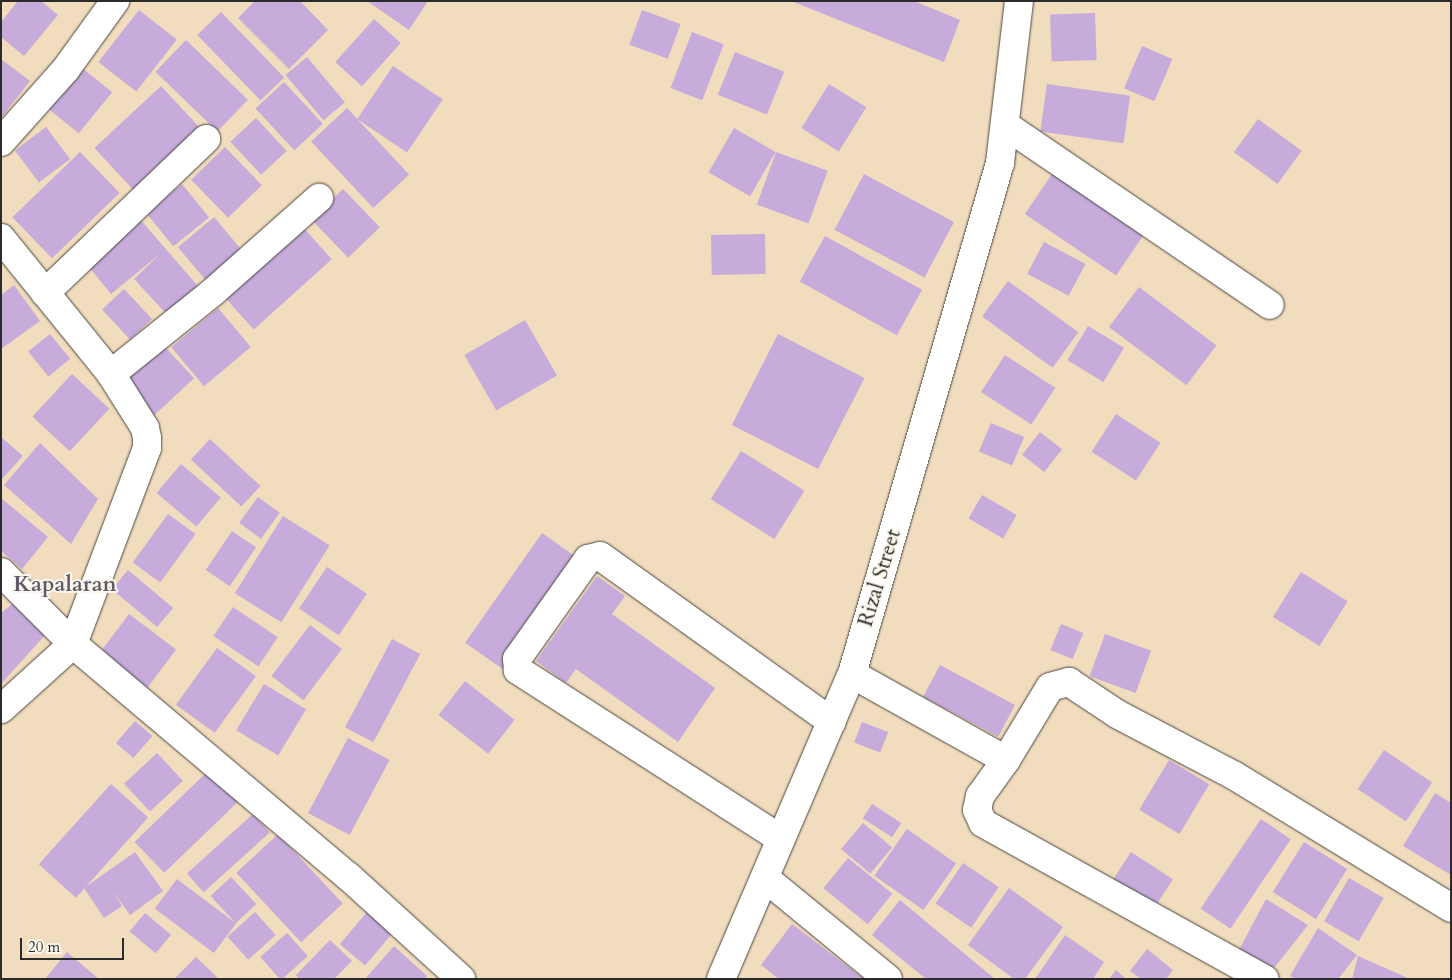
<!DOCTYPE html>
<html>
<head>
<meta charset="utf-8">
<style>
	body { margin:0 }
	#map { position:relative; width:1452px; height:980px; overflow:hidden; background:#f1ddbd; font-family:Cardo,serif }
	div>[style] { position:absolute }
	.building>* { inset:0; background:#c6abdb; transform-origin:0 0 }
	.roads { filter:drop-shadow(0 0 1px #494641) drop-shadow(0 0 1px #494641) }
	.minor>* { height:28px; margin:-14px; padding:0 14px; transform-origin:14px; border-radius:14px; background:#fff }
	.major>* { height:28px; margin:-14px; padding:0 14px; transform-origin:14px; border-radius:14px; background:#fff }
	span { translate:-50% -50%; white-space:nowrap; text-align:center; line-height:1.15; -webkit-text-stroke:4px #fbf7ec; paint-order:stroke }
	.street-label { font-size:21px; color:#2b2b2b }
	.neighbourhood-label { font-size:22px; color:#615869; font-weight:700 }
	.frame { position:absolute; inset:0; border:2px solid #2b2b2b; pointer-events:none }
	.scale { position:absolute; left:20px; top:938px; width:104px; height:22px; box-sizing:border-box; border:2px solid #2b2b2b; border-top:0; padding-left:6px; font-size:15px; line-height:18px; white-space:nowrap; color:#2b2b2b; -webkit-text-stroke:4px #fbf7ec; paint-order:stroke }
</style>
</head>
<body>
<div id="map">
	<div class="building">
		<i style="clip-path:polygon(18px 1px,41px 1px,58px 15px,24px 56px,1px 37px,1px 22px)"></i>
		<i style="clip-path:polygon(255px 1px,300px 1px,328px 30px,289px 69px,238px 18px)"></i>
		<i style="clip-path:polygon(367px 1px,428px 1px,409px 30px)"></i>
		<i style="clip-path:polygon(791px 1px,914px 1px,960px 20px,944px 62px)"></i>
		<i style="left:139px;top:10px;width:48px;height:66px;rotate:38deg"></i>
		<i style="left:642px;top:10px;width:41px;height:37px;rotate:20deg"></i>
		<i style="left:221px;top:12px;width:91px;height:33px;rotate:46deg"></i>
		<i style="left:1095px;top:13px;width:47px;height:45px;rotate:88deg"></i>
		<i style="left:374px;top:19px;width:36px;height:58px;rotate:42deg"></i>
		<i style="left:692px;top:32px;width:34px;height:60px;rotate:21deg"></i>
		<i style="left:186px;top:40px;width:86px;height:44px;rotate:44deg"></i>
		<i style="left:1142px;top:46px;width:33px;height:46px;rotate:23deg"></i>
		<i style="left:735px;top:52px;width:53px;height:46px;rotate:22deg"></i>
		<i style="left:307px;top:57px;width:59px;height:28px;rotate:50deg"></i>
		<i style="clip-path:polygon(1px 59px,30px 81px,1px 118px)"></i>
		<i style="left:393px;top:66px;width:60px;height:64px;rotate:34deg"></i>
		<i style="left:81px;top:67px;width:40px;height:53px;rotate:39deg"></i>
		<i style="left:284px;top:82px;width:57px;height:39px;rotate:47deg"></i>
		<i style="left:829px;top:84px;width:44px;height:52px;rotate:32deg"></i>
		<i style="left:1047px;top:84px;width:84px;height:48px;rotate:8deg"></i>
		<i style="left:161px;top:86px;width:60px;height:91px;rotate:47deg"></i>
		<i style="left:347px;top:108px;width:91px;height:49px;rotate:47deg"></i>
		<i style="left:256px;top:118px;width:45px;height:35px;rotate:47deg"></i>
		<i style="left:1258px;top:119px;width:54px;height:41px;rotate:36deg"></i>
		<i style="left:46px;top:127px;width:40px;height:39px;rotate:53deg"></i>
		<i style="left:734px;top:128px;width:48px;height:51px;rotate:30deg"></i>
		<i style="left:225px;top:147px;width:53px;height:47px;rotate:46deg"></i>
		<i style="left:80px;top:152px;width:57px;height:94px;rotate:46deg"></i>
		<i style="left:776px;top:152px;width:55px;height:56px;rotate:20deg"></i>
		<i style="left:1054px;top:171px;width:110px;height:52px;rotate:34deg"></i>
		<i style="left:864px;top:174px;width:102px;height:63px;rotate:28deg"></i>
		<i style="left:182px;top:184px;width:43px;height:46px;rotate:51deg"></i>
		<i style="left:343px;top:189px;width:53px;height:44px;rotate:46deg"></i>
		<i style="left:214px;top:217px;width:50px;height:47px;rotate:50deg"></i>
		<i style="clip-path:polygon(139px 218px,203px 292px,173px 321px,134px 279px,160px 254px,111px 294px,85px 262px)"></i>
		<i style="left:301px;top:225px;width:46px;height:105px;rotate:48deg"></i>
		<i style="left:765px;top:234px;width:40px;height:54px;rotate:89deg"></i>
		<i style="left:825px;top:236px;width:111px;height:52px;rotate:29deg"></i>
		<i style="left:1044px;top:242px;width:47px;height:36px;rotate:28deg"></i>
		<i style="left:1008px;top:281px;width:87px;height:44px;rotate:36deg"></i>
		<i style="clip-path:polygon(14px 285px,40px 321px,1px 349px,1px 295px)"></i>
		<i style="left:1139px;top:287px;width:97px;height:50px;rotate:37deg"></i>
		<i style="left:124px;top:289px;width:41px;height:30px;rotate:47deg"></i>
		<i style="left:218px;top:308px;width:51px;height:61px;rotate:50deg"></i>
		<i style="left:525px;top:320px;width:64px;height:70px;rotate:60deg"></i>
		<i style="left:1088px;top:326px;width:42px;height:40px;rotate:31deg"></i>
		<i style="left:50px;top:334px;width:32px;height:28px;rotate:51deg"></i>
		<i style="left:778px;top:334px;width:97px;height:102px;rotate:27deg"></i>
		<i style="left:164px;top:346px;width:44px;height:58px;rotate:47deg"></i>
		<i style="left:1005px;top:355px;width:60px;height:44px;rotate:33deg"></i>
		<i style="left:72px;top:374px;width:51px;height:58px;rotate:43deg"></i>
		<i style="left:1116px;top:414px;width:53px;height:45px;rotate:33deg"></i>
		<i style="left:991px;top:423px;width:36px;height:31px;rotate:23deg"></i>
		<i style="left:1040px;top:432px;width:28px;height:29px;rotate:38deg"></i>
		<i style="clip-path:polygon(1px 437px,23px 456px,1px 480px)"></i>
		<i style="left:210px;top:439px;width:69px;height:28px;rotate:43deg"></i>
		<i style="clip-path:polygon(40px 443px,98px 499px,71px 544px,4px 485px)"></i>
		<i style="left:741px;top:451px;width:75px;height:57px;rotate:32deg"></i>
		<i style="left:181px;top:464px;width:52px;height:38px;rotate:40deg"></i>
		<i style="left:982px;top:495px;width:40px;height:27px;rotate:30deg"></i>
		<i style="left:258px;top:497px;width:27px;height:32px;rotate:36deg"></i>
		<i style="clip-path:polygon(1px 498px,48px 537px,22px 569px,1px 551px)"></i>
		<i style="left:168px;top:514px;width:34px;height:60px;rotate:36deg"></i>
		<i style="left:283px;top:516px;width:55px;height:91px;rotate:32deg"></i>
		<i style="left:232px;top:531px;width:29px;height:47px;rotate:34deg"></i>
		<i style="left:542px;top:533px;width:47px;height:134px;rotate:35deg"></i>
		<i style="left:327px;top:567px;width:48px;height:50px;rotate:34deg"></i>
		<i style="left:128px;top:570px;width:59px;height:25px;rotate:40deg"></i>
		<i style="left:1301px;top:572px;width:55px;height:53px;rotate:32deg"></i>
		<i style="clip-path:polygon(597px 576px,625px 596px,612px 614px,715px 688px,678px 742px,576px 669px,566px 683px,536px 661px)"></i>
		<i style="clip-path:polygon(16px 601px,46px 634px,1px 684px,1px 613px)"></i>
		<i style="left:233px;top:607px;width:54px;height:35px;rotate:34deg"></i>
		<i style="left:129px;top:614px;width:59px;height:49px;rotate:37deg"></i>
		<i style="left:1061px;top:624px;width:24px;height:28px;rotate:22deg"></i>
		<i style="left:310px;top:625px;width:40px;height:64px;rotate:37deg"></i>
		<i style="left:1105px;top:634px;width:49px;height:45px;rotate:20deg"></i>
		<i style="left:392px;top:639px;width:32px;height:100px;rotate:28deg"></i>
		<i style="left:217px;top:648px;width:48px;height:70px;rotate:36deg"></i>
		<i style="left:940px;top:665px;width:85px;height:36px;rotate:28deg"></i>
		<i style="left:465px;top:681px;width:63px;height:43px;rotate:38deg"></i>
		<i style="left:264px;top:684px;width:49px;height:54px;rotate:31deg"></i>
		<i style="left:135px;top:721px;width:23px;height:29px;rotate:41deg"></i>
		<i style="left:862px;top:722px;width:28px;height:22px;rotate:21deg"></i>
		<i style="left:348px;top:738px;width:47px;height:85px;rotate:28deg"></i>
		<i style="left:1384px;top:750px;width:58px;height:47px;rotate:34deg"></i>
		<i style="left:157px;top:753px;width:38px;height:45px;rotate:47deg"></i>
		<i style="left:1169px;top:760px;width:47px;height:58px;rotate:31deg"></i>
		<i style="left:210px;top:769px;width:43px;height:105px;rotate:46deg"></i>
		<i style="left:111px;top:784px;width:50px;height:108px;rotate:42deg"></i>
		<i style="clip-path:polygon(1435px 793px,1451px 803px,1451px 875px,1403px 846px)"></i>
		<i style="left:872px;top:804px;width:35px;height:17px;rotate:33deg"></i>
		<i style="left:253px;top:814px;width:25px;height:89px;rotate:48deg"></i>
		<i style="left:1261px;top:819px;width:36px;height:108px;rotate:34deg"></i>
		<i style="left:863px;top:823px;width:38px;height:34px;rotate:40deg"></i>
		<i style="left:907px;top:829px;width:60px;height:57px;rotate:35deg"></i>
		<i style="left:278px;top:834px;width:95px;height:57px;rotate:47deg"></i>
		<i style="left:1304px;top:842px;width:51px;height:59px;rotate:32deg"></i>
		<i style="clip-path:polygon(135px 852px,163px 891px,130px 915px,112px 890px,122px 906px,104px 918px,84px 888px)"></i>
		<i style="left:1131px;top:852px;width:50px;height:36px;rotate:33deg"></i>
		<i style="left:848px;top:858px;width:57px;height:39px;rotate:39deg"></i>
		<i style="left:963px;top:863px;width:43px;height:49px;rotate:34deg"></i>
		<i style="left:231px;top:877px;width:37px;height:28px;rotate:47deg"></i>
		<i style="left:1349px;top:878px;width:40px;height:50px;rotate:30deg"></i>
		<i style="left:177px;top:879px;width:74px;height:37px;rotate:37deg"></i>
		<i style="clip-path:polygon(1009px 888px,1063px 927px,1025px 979px,1014px 979px,968px 945px)"></i>
		<i style="clip-path:polygon(1266px 899px,1308px 925px,1274px 968px,1239px 950px)"></i>
		<i style="clip-path:polygon(900px 900px,936px 930px,995px 979px,926px 979px,872px 935px)"></i>
		<i style="left:372px;top:906px;width:33px;height:50px;rotate:40deg"></i>
		<i style="left:255px;top:912px;width:31px;height:37px;rotate:48deg"></i>
		<i style="left:145px;top:913px;width:34px;height:24px;rotate:40deg"></i>
		<i style="clip-path:polygon(792px 924px,864px 979px,779px 979px,761px 965px)"></i>
		<i style="clip-path:polygon(1318px 928px,1357px 955px,1338px 979px,1295px 979px,1290px 976px)"></i>
		<i style="left:287px;top:933px;width:31px;height:36px;rotate:48deg"></i>
		<i style="clip-path:polygon(1065px 935px,1104px 962px,1093px 979px,1035px 979px)"></i>
		<i style="clip-path:polygon(330px 940px,352px 961px,334px 979px,299px 979px,296px 975px)"></i>
		<i style="clip-path:polygon(394px 946px,427px 976px,425px 979px,365px 979px)"></i>
		<i style="clip-path:polygon(1147px 949px,1173px 970px,1166px 979px,1141px 979px,1130px 971px)"></i>
		<i style="clip-path:polygon(67px 952px,99px 979px,45px 979px)"></i>
		<i style="clip-path:polygon(1358px 956px,1410px 979px,1352px 979px)"></i>
		<i style="clip-path:polygon(196px 957px,219px 979px,174px 979px)"></i>
		<i style="clip-path:polygon(1116px 970px,1126px 979px,1109px 979px)"></i>
	</div>
	<div class="roads">
		<div class="minor">
			<i style="left:1005px;top:125px;width:320px;rotate:34.2deg"></i>
			<i style="left:1px;top:142px;width:98px;rotate:-48.3deg"></i>
			<i style="left:66px;top:69px;width:84px;rotate:-54.2deg"></i>
			<i style="left:1px;top:238px;width:175px;rotate:51deg"></i>
			<i style="left:111px;top:374px;width:64px;rotate:57.8deg"></i>
			<i style="left:145px;top:428px;width:10px;rotate:79deg"></i>
			<i style="left:147px;top:438px;width:10px;rotate:90deg"></i>
			<i style="left:147px;top:448px;width:210px;rotate:110.7deg"></i>
			<i style="left:73px;top:644px;width:97px;rotate:137.9deg"></i>
			<i style="left:45px;top:293px;width:223px;rotate:-43.7deg"></i>
			<i style="left:111px;top:374px;width:131px;rotate:-38.8deg"></i>
			<i style="left:213px;top:292px;width:142px;rotate:-41.6deg"></i>
			<i style="left:1px;top:572px;width:102px;rotate:45deg"></i>
			<i style="left:73px;top:644px;width:360px;rotate:40.2deg"></i>
			<i style="left:348px;top:876px;width:153px;rotate:42.3deg"></i>
			<i style="left:852px;top:674px;width:176px;rotate:29.2deg"></i>
			<i style="left:1006px;top:760px;width:44px;rotate:125.8deg"></i>
			<i style="left:980px;top:796px;width:14px;rotate:102deg"></i>
			<i style="left:977px;top:810px;width:14px;rotate:65deg"></i>
			<i style="left:983px;top:823px;width:322px;rotate:29deg"></i>
			<i style="left:1006px;top:760px;width:85px;rotate:-58.9deg"></i>
			<i style="left:1050px;top:687px;width:20px;rotate:-15deg"></i>
			<i style="left:1069px;top:682px;width:58px;rotate:33.7deg"></i>
			<i style="left:1117px;top:714px;width:133px;rotate:27.7deg"></i>
			<i style="left:1235px;top:776px;width:253px;rotate:31.4deg"></i>
			<i style="left:781px;top:839px;width:313px;rotate:-147.3deg"></i>
			<i style="left:518px;top:670px;width:11px;rotate:-95deg"></i>
			<i style="left:517px;top:659px;width:123px;rotate:-54.6deg"></i>
			<i style="left:588px;top:559px;width:12px;rotate:-14deg"></i>
			<i style="left:600px;top:556px;width:285px;rotate:35.6deg"></i>
			<i style="left:765px;top:878px;width:159px;rotate:39.4deg"></i>
		</div>
		<div class="major">
			<i style="left:721px;top:979px;width:332px;rotate:-66.8deg"></i>
			<i style="left:852px;top:674px;width:532px;rotate:-73.85deg"></i>
			<i style="left:1000px;top:163px;width:163px;rotate:-83.3deg"></i>
		</div>
	</div>
	<div class="street-label">
		<span style="left:880px;top:578px;rotate:-73deg">Rizal Street</span>
	</div>
	<div class="neighbourhood-label">
		<span style="left:65px;top:585px">Kapalaran</span>
	</div>
	<div class="frame"></div>
	<div class="scale">20 m</div>
</div>
</body>
</html>
